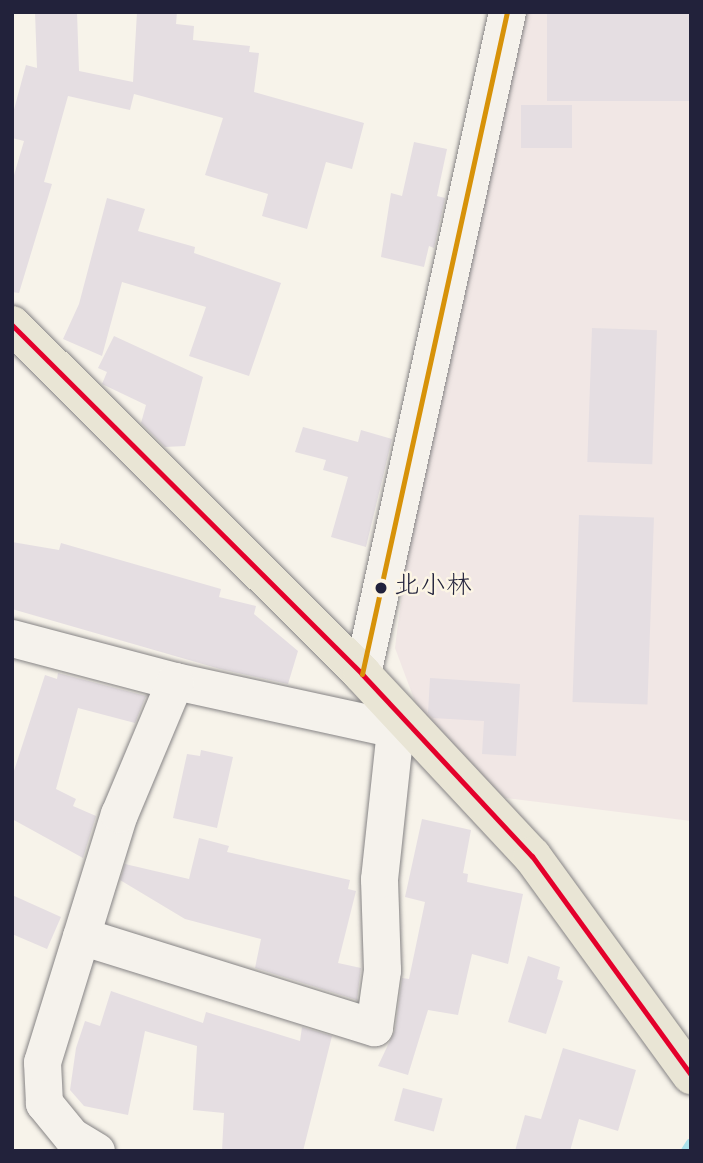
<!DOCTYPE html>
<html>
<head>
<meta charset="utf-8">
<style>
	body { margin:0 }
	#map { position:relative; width:703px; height:1163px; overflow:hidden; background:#f7f3ea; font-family:"Indie Flower","Klee One",sans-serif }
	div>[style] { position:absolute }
	.built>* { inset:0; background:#f1e7e5 }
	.stream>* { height:10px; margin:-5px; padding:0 5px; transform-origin:5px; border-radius:5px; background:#abe1ea }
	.building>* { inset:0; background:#e5dee2; transform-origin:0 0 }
	.roads { filter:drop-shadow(0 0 2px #868485) drop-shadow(0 0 2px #868485) }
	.minor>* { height:37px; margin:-18.5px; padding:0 18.5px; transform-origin:18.5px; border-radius:18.5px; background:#f5f2ec }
	.major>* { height:38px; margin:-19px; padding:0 19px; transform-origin:19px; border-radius:19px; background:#e9e5d5 }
	.bus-1>* { height:5px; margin:-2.5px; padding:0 2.5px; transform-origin:2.5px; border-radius:2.5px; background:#e4002b }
	.bus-2>* { height:5px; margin:-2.5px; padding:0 2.5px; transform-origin:2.5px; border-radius:2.5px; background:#d79209 }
	.dots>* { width:19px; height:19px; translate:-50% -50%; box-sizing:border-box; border:4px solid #fcf5e5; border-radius:50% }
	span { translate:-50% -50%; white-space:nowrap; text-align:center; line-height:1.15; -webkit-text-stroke:5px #fcf5e5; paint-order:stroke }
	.bus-label { font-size:26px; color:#22223b }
	.left { translate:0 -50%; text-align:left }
	.frame { position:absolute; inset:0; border:14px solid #22223b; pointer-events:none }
</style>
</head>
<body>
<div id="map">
	<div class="built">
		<i style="clip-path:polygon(521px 12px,691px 12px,691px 821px,505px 798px,423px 723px,395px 648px,405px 569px)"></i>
	</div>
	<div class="stream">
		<i style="left:686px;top:1151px;width:9px;rotate:-58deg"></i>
	</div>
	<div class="building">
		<i style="clip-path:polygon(35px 12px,77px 12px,79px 71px,133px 82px,137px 12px,177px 12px,176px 24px,194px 26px,193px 40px,250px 46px,249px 52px,259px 53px,254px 92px,364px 123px,352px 169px,326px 162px,307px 229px,262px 216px,268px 194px,205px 175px,223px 118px,134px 94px,130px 110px,68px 96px,44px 182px,52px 184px,19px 293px,12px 292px,12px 182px,24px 141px,12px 138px,12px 117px,26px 65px,37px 68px)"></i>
		<i style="left:547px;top:12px;width:144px;height:89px"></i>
		<i style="left:572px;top:105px;width:43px;height:51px;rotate:90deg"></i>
		<i style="clip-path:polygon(414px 142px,447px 149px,437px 196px,445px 198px,434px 248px,429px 246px,424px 267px,381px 257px,391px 193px,402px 196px)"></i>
		<i style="clip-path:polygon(107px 198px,145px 209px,138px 231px,195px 247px,194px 253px,281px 283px,249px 376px,189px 356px,206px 307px,122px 282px,102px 356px,63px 339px,79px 304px)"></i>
		<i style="left:592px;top:328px;width:65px;height:134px;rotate:2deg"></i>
		<i style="clip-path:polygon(114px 336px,203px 377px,185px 446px,165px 447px,141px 423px,146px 405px,102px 384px,107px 372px,98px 368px)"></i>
		<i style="clip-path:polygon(303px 427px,358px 442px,361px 430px,392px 439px,366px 547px,331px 537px,348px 477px,323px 470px,326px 460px,295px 452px)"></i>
		<i style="left:579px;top:515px;width:75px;height:187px;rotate:2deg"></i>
		<i style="clip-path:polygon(12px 542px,59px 550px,61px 543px,221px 589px,219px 597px,256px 606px,254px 614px,298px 651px,288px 684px,220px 669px,12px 609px)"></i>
		<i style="clip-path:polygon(58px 673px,146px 696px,135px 723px,78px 708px,56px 789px,76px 799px,73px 806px,96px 816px,83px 858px,12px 819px,12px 777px,45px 675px,57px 679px)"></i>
		<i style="clip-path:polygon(430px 678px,520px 684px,516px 756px,482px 754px,484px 721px,433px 718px,428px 713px)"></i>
		<i style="clip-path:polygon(201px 750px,233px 757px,217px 828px,173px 818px,187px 754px,200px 756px)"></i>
		<i style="clip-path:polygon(422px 819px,471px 830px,463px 873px,468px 874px,467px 882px,523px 894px,508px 964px,472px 954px,458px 1015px,428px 1010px,408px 1075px,378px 1066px,395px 1030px,402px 978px,409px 979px,425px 902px,405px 897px)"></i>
		<i style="clip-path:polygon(199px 838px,229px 846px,227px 852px,350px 880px,348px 889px,356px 891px,338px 963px,361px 968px,357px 1000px,255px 968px,261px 939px,185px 919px,120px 880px,125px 864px,189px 879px)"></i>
		<i style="clip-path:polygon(12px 895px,61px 917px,47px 949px,12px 934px)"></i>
		<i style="clip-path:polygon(528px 956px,560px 967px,557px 979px,563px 981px,546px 1034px,508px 1022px)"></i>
		<i style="clip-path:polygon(111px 991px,203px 1023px,206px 1012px,300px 1041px,302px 1027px,332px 1036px,303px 1151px,222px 1151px,224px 1113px,193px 1110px,197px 1046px,145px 1031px,128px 1115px,84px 1106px,70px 1090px,76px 1048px,85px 1021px,100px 1026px)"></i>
		<i style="clip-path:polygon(563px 1048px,636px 1070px,618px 1131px,579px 1119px,570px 1151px,515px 1151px,525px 1115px,541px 1119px)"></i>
		<i style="left:403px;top:1088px;width:41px;height:34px;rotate:15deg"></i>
	</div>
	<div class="roads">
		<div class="minor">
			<i style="left:12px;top:638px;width:169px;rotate:14.8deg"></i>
			<i style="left:175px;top:681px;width:225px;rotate:12.3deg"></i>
			<i style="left:395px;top:729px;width:12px;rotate:-31deg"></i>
			<i style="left:362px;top:674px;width:678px;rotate:-77.65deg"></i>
			<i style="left:81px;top:936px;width:307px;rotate:17.3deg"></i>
			<i style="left:374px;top:1027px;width:58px;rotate:-82deg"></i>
			<i style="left:382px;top:970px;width:91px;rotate:-91.9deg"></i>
			<i style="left:379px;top:879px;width:151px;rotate:-83.9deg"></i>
			<i style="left:96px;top:1151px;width:29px;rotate:-149deg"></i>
			<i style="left:71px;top:1136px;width:43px;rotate:-129.3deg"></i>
			<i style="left:44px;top:1103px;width:41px;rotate:-92.8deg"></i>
			<i style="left:42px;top:1062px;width:260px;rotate:-72.8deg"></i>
			<i style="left:119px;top:814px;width:144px;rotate:-67.2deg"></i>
		</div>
		<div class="major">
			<i style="left:12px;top:325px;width:494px;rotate:44.9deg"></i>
			<i style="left:362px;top:674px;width:249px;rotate:47deg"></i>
			<i style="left:532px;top:856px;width:271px;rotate:54deg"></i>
		</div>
	</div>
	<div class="bus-1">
		<i style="left:12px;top:325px;width:494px;rotate:44.9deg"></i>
		<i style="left:362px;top:674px;width:249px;rotate:47deg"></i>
		<i style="left:532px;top:856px;width:271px;rotate:54deg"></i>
	</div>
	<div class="bus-2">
		<i style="left:362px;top:674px;width:678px;rotate:-77.65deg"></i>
	</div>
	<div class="dots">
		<i style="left:381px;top:588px;background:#22223b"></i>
	</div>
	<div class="bus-label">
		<span class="left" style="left:394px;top:588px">北小林</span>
	</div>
	<div class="frame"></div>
</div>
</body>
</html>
